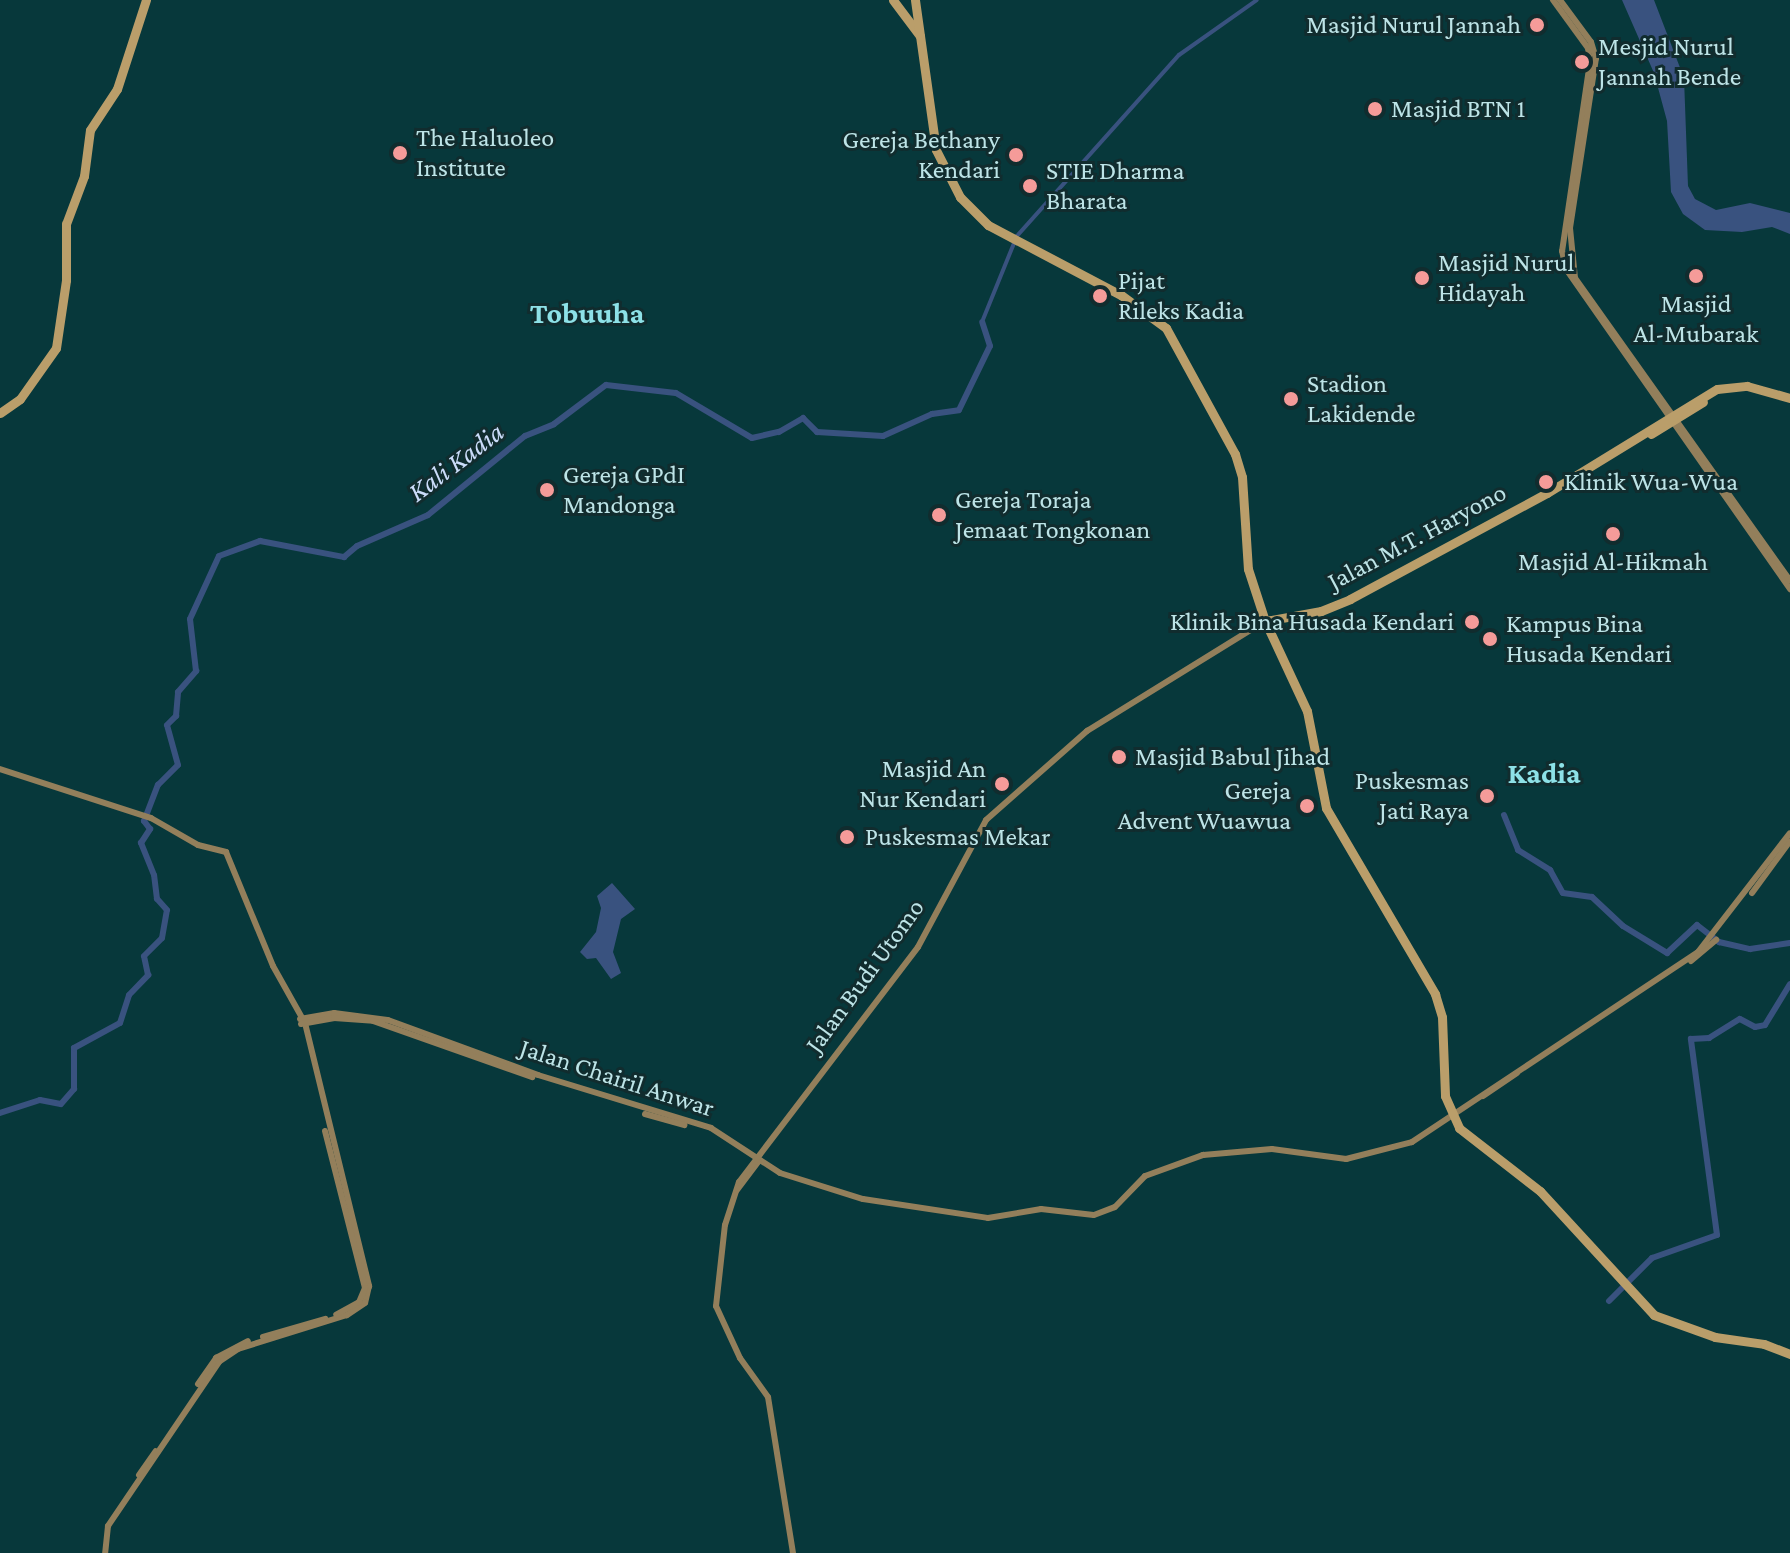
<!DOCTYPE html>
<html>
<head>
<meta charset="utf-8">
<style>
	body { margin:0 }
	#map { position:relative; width:1790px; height:1553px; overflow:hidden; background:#07383b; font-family:"Crimson Pro",serif }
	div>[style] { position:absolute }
	.water>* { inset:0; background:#39527f }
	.canal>* { height:4px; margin:-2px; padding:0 2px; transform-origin:2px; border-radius:2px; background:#39527f }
	.river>* { height:6px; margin:-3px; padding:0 3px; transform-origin:3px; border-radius:3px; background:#39527f }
	.secondary>* { height:6px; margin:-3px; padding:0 3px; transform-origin:3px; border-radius:3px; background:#937f5b }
	.trunk>* { height:9px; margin:-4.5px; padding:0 4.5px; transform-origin:4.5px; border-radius:4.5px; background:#ba9e6a }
	.dots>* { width:22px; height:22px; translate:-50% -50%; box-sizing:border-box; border:4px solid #112c2e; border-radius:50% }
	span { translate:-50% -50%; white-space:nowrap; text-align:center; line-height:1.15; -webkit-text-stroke:6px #112c2e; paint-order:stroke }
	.poi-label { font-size:26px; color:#bde4e7 }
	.right { translate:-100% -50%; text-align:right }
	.left { translate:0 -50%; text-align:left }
	.street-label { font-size:26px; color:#bde4e7 }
	.water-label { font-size:28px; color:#cbdcf9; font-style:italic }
	.quarter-label { font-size:30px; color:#8de1e7; font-weight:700 }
</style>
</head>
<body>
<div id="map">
	<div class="water">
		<i style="clip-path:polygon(1622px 0,1654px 0,1684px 78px,1688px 186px,1695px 199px,1716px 210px,1750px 203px,1790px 213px,1790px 234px,1772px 227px,1742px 232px,1705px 230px,1683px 214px,1671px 192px,1667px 121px,1654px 73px)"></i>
		<i style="clip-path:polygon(612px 883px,635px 909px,621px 919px,613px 952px,621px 973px,611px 979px,596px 958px,587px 959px,580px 952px,596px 932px,601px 908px,597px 896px)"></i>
	</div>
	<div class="canal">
		<i style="left:982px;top:322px;width:93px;rotate:-67.9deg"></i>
		<i style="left:1017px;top:236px;width:243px;rotate:-48.2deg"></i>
		<i style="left:1179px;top:55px;width:95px;rotate:-35.2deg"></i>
	</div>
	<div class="river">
		<i style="left:1504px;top:815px;width:38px;rotate:68deg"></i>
		<i style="left:1518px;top:850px;width:38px;rotate:32deg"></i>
		<i style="left:1550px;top:870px;width:26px;rotate:61deg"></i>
		<i style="left:1563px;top:893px;width:29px;rotate:8deg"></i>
		<i style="left:1592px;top:897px;width:42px;rotate:43.1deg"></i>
		<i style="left:1623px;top:926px;width:52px;rotate:31.5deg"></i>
		<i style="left:1667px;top:953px;width:41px;rotate:-43deg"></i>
		<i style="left:1697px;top:925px;width:28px;rotate:38deg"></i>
		<i style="left:1719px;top:942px;width:32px;rotate:13deg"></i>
		<i style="left:1750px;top:949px;width:40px;rotate:-8.5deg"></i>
		<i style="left:0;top:1113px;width:42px;rotate:-18deg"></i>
		<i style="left:40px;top:1100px;width:21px;rotate:11deg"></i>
		<i style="left:61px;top:1104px;width:20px;rotate:-49deg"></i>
		<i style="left:74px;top:1089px;width:41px;rotate:-90deg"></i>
		<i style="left:74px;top:1048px;width:52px;rotate:-28.5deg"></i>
		<i style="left:120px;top:1023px;width:29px;rotate:-72deg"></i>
		<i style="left:129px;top:995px;width:28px;rotate:-46deg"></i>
		<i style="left:148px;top:975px;width:19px;rotate:-102deg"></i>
		<i style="left:144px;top:956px;width:25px;rotate:-45deg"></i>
		<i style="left:162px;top:938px;width:28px;rotate:-80deg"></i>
		<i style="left:167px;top:910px;width:15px;rotate:-132deg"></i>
		<i style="left:157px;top:899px;width:24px;rotate:-97deg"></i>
		<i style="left:154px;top:875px;width:35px;rotate:-112deg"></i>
		<i style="left:141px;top:843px;width:17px;rotate:-57deg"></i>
		<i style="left:150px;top:829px;width:10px;rotate:-127deg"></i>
		<i style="left:144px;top:821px;width:39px;rotate:-69deg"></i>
		<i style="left:158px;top:785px;width:28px;rotate:-45deg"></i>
		<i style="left:178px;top:765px;width:41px;rotate:-105.4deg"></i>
		<i style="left:167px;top:725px;width:13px;rotate:-45deg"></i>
		<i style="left:176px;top:716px;width:24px;rotate:-85deg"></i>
		<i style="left:178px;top:692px;width:28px;rotate:-49deg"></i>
		<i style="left:196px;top:671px;width:52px;rotate:-96.6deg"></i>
		<i style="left:190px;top:619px;width:69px;rotate:-65.3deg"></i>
		<i style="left:219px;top:556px;width:44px;rotate:-20.1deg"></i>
		<i style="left:260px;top:541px;width:86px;rotate:10.8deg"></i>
		<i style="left:344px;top:557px;width:17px;rotate:-40deg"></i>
		<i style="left:357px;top:546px;width:77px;rotate:-23.6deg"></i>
		<i style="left:428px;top:515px;width:125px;rotate:-39.2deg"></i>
		<i style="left:525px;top:436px;width:31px;rotate:-22deg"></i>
		<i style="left:554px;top:424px;width:65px;rotate:-36.9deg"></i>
		<i style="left:606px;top:385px;width:70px;rotate:6.5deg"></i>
		<i style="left:676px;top:393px;width:88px;rotate:30.6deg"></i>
		<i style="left:752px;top:438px;width:28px;rotate:-13deg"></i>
		<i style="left:779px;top:432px;width:28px;rotate:-30deg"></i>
		<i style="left:803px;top:418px;width:20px;rotate:45deg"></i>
		<i style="left:817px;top:432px;width:66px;rotate:3.5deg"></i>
		<i style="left:883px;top:436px;width:54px;rotate:-24.2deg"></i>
		<i style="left:932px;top:414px;width:27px;rotate:-8deg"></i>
		<i style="left:959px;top:410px;width:71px;rotate:-64.2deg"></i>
		<i style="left:990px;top:346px;width:25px;rotate:-108deg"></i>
		<i style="left:1609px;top:1301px;width:61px;rotate:-45deg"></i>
		<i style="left:1652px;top:1258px;width:69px;rotate:-19.5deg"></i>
		<i style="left:1717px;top:1235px;width:198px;rotate:-97.6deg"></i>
		<i style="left:1691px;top:1039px;width:18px;rotate:-3deg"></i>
		<i style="left:1709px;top:1038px;width:36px;rotate:-32deg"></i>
		<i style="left:1740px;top:1019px;width:17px;rotate:28deg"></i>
		<i style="left:1755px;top:1027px;width:10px;rotate:-11deg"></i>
		<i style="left:1765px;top:1025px;width:48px;rotate:-58.6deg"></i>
	</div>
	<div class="secondary">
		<i style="left:1553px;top:0;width:59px;rotate:53.9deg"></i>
		<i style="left:1588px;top:48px;width:14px;rotate:82deg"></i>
		<i style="left:1590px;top:62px;width:191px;rotate:98.4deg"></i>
		<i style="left:1562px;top:251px;width:18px;rotate:77deg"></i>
		<i style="left:1566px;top:269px;width:391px;rotate:55deg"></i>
		<i style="left:1560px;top:0;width:52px;rotate:53.6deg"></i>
		<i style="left:1591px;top:42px;width:17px;rotate:73deg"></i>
		<i style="left:1596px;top:58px;width:172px;rotate:98.7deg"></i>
		<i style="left:1570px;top:228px;width:50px;rotate:84.3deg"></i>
		<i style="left:1575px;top:278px;width:371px;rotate:54.6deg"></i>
		<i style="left:0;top:769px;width:159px;rotate:18deg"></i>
		<i style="left:151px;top:818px;width:54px;rotate:29.9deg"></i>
		<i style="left:198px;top:845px;width:29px;rotate:14deg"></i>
		<i style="left:226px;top:852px;width:123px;rotate:67.6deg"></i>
		<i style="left:273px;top:966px;width:65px;rotate:60.7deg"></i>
		<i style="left:305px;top:1023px;width:271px;rotate:76.3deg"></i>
		<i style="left:369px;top:1286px;width:17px;rotate:103deg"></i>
		<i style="left:365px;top:1303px;width:22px;rotate:146deg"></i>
		<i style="left:347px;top:1315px;width:114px;rotate:162.7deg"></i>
		<i style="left:238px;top:1349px;width:23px;rotate:146deg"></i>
		<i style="left:219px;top:1362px;width:198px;rotate:124.1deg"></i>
		<i style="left:108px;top:1526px;width:27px;rotate:96deg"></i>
		<i style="left:1752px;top:893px;width:64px;rotate:-53.8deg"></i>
		<i style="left:1691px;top:961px;width:33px;rotate:-40deg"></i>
		<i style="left:300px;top:1019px;width:35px;rotate:-10deg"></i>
		<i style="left:334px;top:1013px;width:54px;rotate:7.4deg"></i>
		<i style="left:388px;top:1020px;width:160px;rotate:20.1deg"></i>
		<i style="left:538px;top:1075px;width:181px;rotate:17deg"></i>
		<i style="left:711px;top:1128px;width:82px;rotate:33.1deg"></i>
		<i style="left:780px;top:1173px;width:87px;rotate:17.4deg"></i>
		<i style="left:863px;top:1199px;width:126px;rotate:8.6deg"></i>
		<i style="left:988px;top:1218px;width:54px;rotate:-9.6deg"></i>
		<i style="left:1041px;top:1209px;width:53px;rotate:6.5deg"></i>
		<i style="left:1094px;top:1215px;width:22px;rotate:-21deg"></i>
		<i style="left:1115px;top:1207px;width:43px;rotate:-45.9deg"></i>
		<i style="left:1145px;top:1176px;width:62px;rotate:-19.9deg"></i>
		<i style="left:1203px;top:1155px;width:69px;rotate:-5deg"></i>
		<i style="left:1272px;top:1149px;width:75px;rotate:7.7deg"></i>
		<i style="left:1346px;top:1159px;width:68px;rotate:-14.4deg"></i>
		<i style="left:1412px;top:1142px;width:343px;rotate:-33.6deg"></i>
		<i style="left:1698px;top:952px;width:150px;rotate:-52.3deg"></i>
		<i style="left:301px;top:1024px;width:34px;rotate:-10deg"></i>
		<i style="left:334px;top:1018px;width:39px;rotate:4deg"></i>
		<i style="left:373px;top:1021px;width:169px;rotate:19.4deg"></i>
		<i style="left:1483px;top:1096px;width:41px;rotate:-34.1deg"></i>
		<i style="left:645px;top:1114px;width:41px;rotate:15.8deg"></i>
		<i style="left:325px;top:1131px;width:162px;rotate:75.7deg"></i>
		<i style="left:365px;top:1288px;width:15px;rotate:113deg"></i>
		<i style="left:359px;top:1302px;width:26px;rotate:151deg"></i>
		<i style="left:737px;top:1190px;width:36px;rotate:-53deg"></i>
		<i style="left:263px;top:1337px;width:65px;rotate:-16.2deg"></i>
		<i style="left:198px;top:1384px;width:32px;rotate:-55deg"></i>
		<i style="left:216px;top:1358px;width:36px;rotate:-28deg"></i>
		<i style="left:139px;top:1475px;width:29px;rotate:-55deg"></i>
		<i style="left:793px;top:1553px;width:158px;rotate:-99.1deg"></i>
		<i style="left:768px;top:1397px;width:48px;rotate:-125.7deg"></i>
		<i style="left:740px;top:1358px;width:57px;rotate:-114.8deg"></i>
		<i style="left:716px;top:1306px;width:81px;rotate:-83.7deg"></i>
		<i style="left:725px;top:1225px;width:45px;rotate:-72deg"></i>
		<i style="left:739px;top:1182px;width:295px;rotate:-52.7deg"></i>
		<i style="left:918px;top:947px;width:144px;rotate:-61.8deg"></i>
		<i style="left:986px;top:820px;width:135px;rotate:-41.4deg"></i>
		<i style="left:1087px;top:731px;width:209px;rotate:-31.7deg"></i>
	</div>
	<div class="trunk">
		<i style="left:893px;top:0;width:45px;rotate:53.1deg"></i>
		<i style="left:915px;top:0;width:151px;rotate:82deg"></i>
		<i style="left:936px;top:150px;width:53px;rotate:62.9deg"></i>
		<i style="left:960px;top:197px;width:40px;rotate:45deg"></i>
		<i style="left:988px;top:225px;width:150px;rotate:27.8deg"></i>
		<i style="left:1121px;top:295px;width:56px;rotate:36.3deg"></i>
		<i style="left:1166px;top:328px;width:144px;rotate:61.3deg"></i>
		<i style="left:1235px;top:454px;width:24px;rotate:73deg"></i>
		<i style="left:1242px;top:477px;width:92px;rotate:86.3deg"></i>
		<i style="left:1248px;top:569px;width:55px;rotate:71.9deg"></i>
		<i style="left:1265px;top:621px;width:99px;rotate:65deg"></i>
		<i style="left:1307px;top:711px;width:99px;rotate:78.9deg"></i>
		<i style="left:1326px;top:808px;width:216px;rotate:59.6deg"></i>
		<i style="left:1435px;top:994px;width:24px;rotate:73deg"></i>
		<i style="left:1442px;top:1017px;width:79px;rotate:87.8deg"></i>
		<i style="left:1445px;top:1096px;width:35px;rotate:66deg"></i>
		<i style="left:1459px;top:1128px;width:103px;rotate:37.9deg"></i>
		<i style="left:1540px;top:1191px;width:168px;rotate:47.4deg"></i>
		<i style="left:1654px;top:1315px;width:65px;rotate:19.8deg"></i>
		<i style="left:1715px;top:1337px;width:49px;rotate:8.1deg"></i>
		<i style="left:1764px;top:1344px;width:28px;rotate:21deg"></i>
		<i style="left:0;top:413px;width:24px;rotate:-35deg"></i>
		<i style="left:20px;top:399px;width:62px;rotate:-54.8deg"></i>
		<i style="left:56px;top:348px;width:69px;rotate:-81.6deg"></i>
		<i style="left:66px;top:280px;width:56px;rotate:-90deg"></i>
		<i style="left:66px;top:224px;width:51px;rotate:-69.4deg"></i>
		<i style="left:84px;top:176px;width:46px;rotate:-82.6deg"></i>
		<i style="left:90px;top:130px;width:49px;rotate:-56.6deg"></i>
		<i style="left:117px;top:89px;width:94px;rotate:-72deg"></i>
		<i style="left:1651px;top:434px;width:61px;rotate:-31.6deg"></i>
		<i style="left:1265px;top:621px;width:57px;rotate:-10.1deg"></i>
		<i style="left:1321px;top:611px;width:31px;rotate:-22deg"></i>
		<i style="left:1350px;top:599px;width:224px;rotate:-28.3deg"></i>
		<i style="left:1547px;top:493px;width:199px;rotate:-31.5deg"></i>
		<i style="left:1717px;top:389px;width:30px;rotate:-6deg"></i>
		<i style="left:1747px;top:386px;width:45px;rotate:15.6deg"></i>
	</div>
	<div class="dots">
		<i style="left:1537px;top:25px;background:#f59b99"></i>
		<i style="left:1582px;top:62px;background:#f59b99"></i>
		<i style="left:1375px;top:109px;background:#f59b99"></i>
		<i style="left:400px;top:153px;background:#f59b99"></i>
		<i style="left:1016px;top:155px;background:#f59b99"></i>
		<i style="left:1030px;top:186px;background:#f59b99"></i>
		<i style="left:1696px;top:276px;background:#f59b99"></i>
		<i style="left:1422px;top:278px;background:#f59b99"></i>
		<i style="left:1100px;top:296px;background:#f59b99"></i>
		<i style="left:1291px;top:399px;background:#f59b99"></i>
		<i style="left:1546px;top:482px;background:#f59b99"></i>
		<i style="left:547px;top:490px;background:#f59b99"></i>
		<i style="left:939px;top:515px;background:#f59b99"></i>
		<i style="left:1613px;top:534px;background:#f59b99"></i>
		<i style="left:1472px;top:622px;background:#f59b99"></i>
		<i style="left:1490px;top:639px;background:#f59b99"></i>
		<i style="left:1119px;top:757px;background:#f59b99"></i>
		<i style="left:1002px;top:784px;background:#f59b99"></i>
		<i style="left:1487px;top:796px;background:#f59b99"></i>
		<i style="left:1307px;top:806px;background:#f59b99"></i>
		<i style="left:847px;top:837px;background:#f59b99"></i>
	</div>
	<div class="poi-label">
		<span class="right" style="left:1521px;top:25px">Masjid Nurul Jannah</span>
		<span class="left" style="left:1598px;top:62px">Mesjid Nurul<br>Jannah Bende</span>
		<span class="left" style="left:1391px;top:109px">Masjid BTN 1</span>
		<span class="left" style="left:416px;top:153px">The Haluoleo<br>Institute</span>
		<span class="right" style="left:1000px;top:155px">Gereja Bethany<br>Kendari</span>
		<span class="left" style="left:1046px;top:186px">STIE Dharma<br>Bharata</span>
		<span class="left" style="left:1438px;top:278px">Masjid Nurul<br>Hidayah</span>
		<span class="left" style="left:1118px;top:296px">Pijat<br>Rileks Kadia</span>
		<span style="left:1696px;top:319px">Masjid<br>Al-Mubarak</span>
		<span class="left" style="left:1307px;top:399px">Stadion<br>Lakidende</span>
		<span class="left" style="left:563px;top:490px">Gereja GPdI<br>Mandonga</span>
		<span class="left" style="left:1564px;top:482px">Klinik Wua-Wua</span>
		<span class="left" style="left:955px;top:515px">Gereja Toraja<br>Jemaat Tongkonan</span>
		<span style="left:1613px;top:562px">Masjid Al-Hikmah</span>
		<span class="right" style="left:1454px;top:622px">Klinik Bina Husada Kendari</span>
		<span class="left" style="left:1506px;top:639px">Kampus Bina<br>Husada Kendari</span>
		<span class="left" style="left:1135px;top:757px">Masjid Babul Jihad</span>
		<span class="right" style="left:986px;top:784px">Masjid An<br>Nur Kendari</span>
		<span class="right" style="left:1469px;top:796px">Puskesmas<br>Jati Raya</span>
		<span class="right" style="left:1291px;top:806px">Gereja<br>Advent Wuawua</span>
		<span class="left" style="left:865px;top:837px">Puskesmas Mekar</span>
	</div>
	<div class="street-label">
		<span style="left:1417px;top:537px;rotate:-28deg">Jalan M.T. Haryono</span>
		<span style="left:865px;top:976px;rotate:-54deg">Jalan Budi Utomo</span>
		<span style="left:617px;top:1078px;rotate:18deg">Jalan Chairil Anwar</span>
	</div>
	<div class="water-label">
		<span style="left:456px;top:462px;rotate:-37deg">Kali Kadia</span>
	</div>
	<div class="quarter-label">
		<span style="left:587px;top:313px">Tobuuha</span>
		<span style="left:1544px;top:773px">Kadia</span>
	</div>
</div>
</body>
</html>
